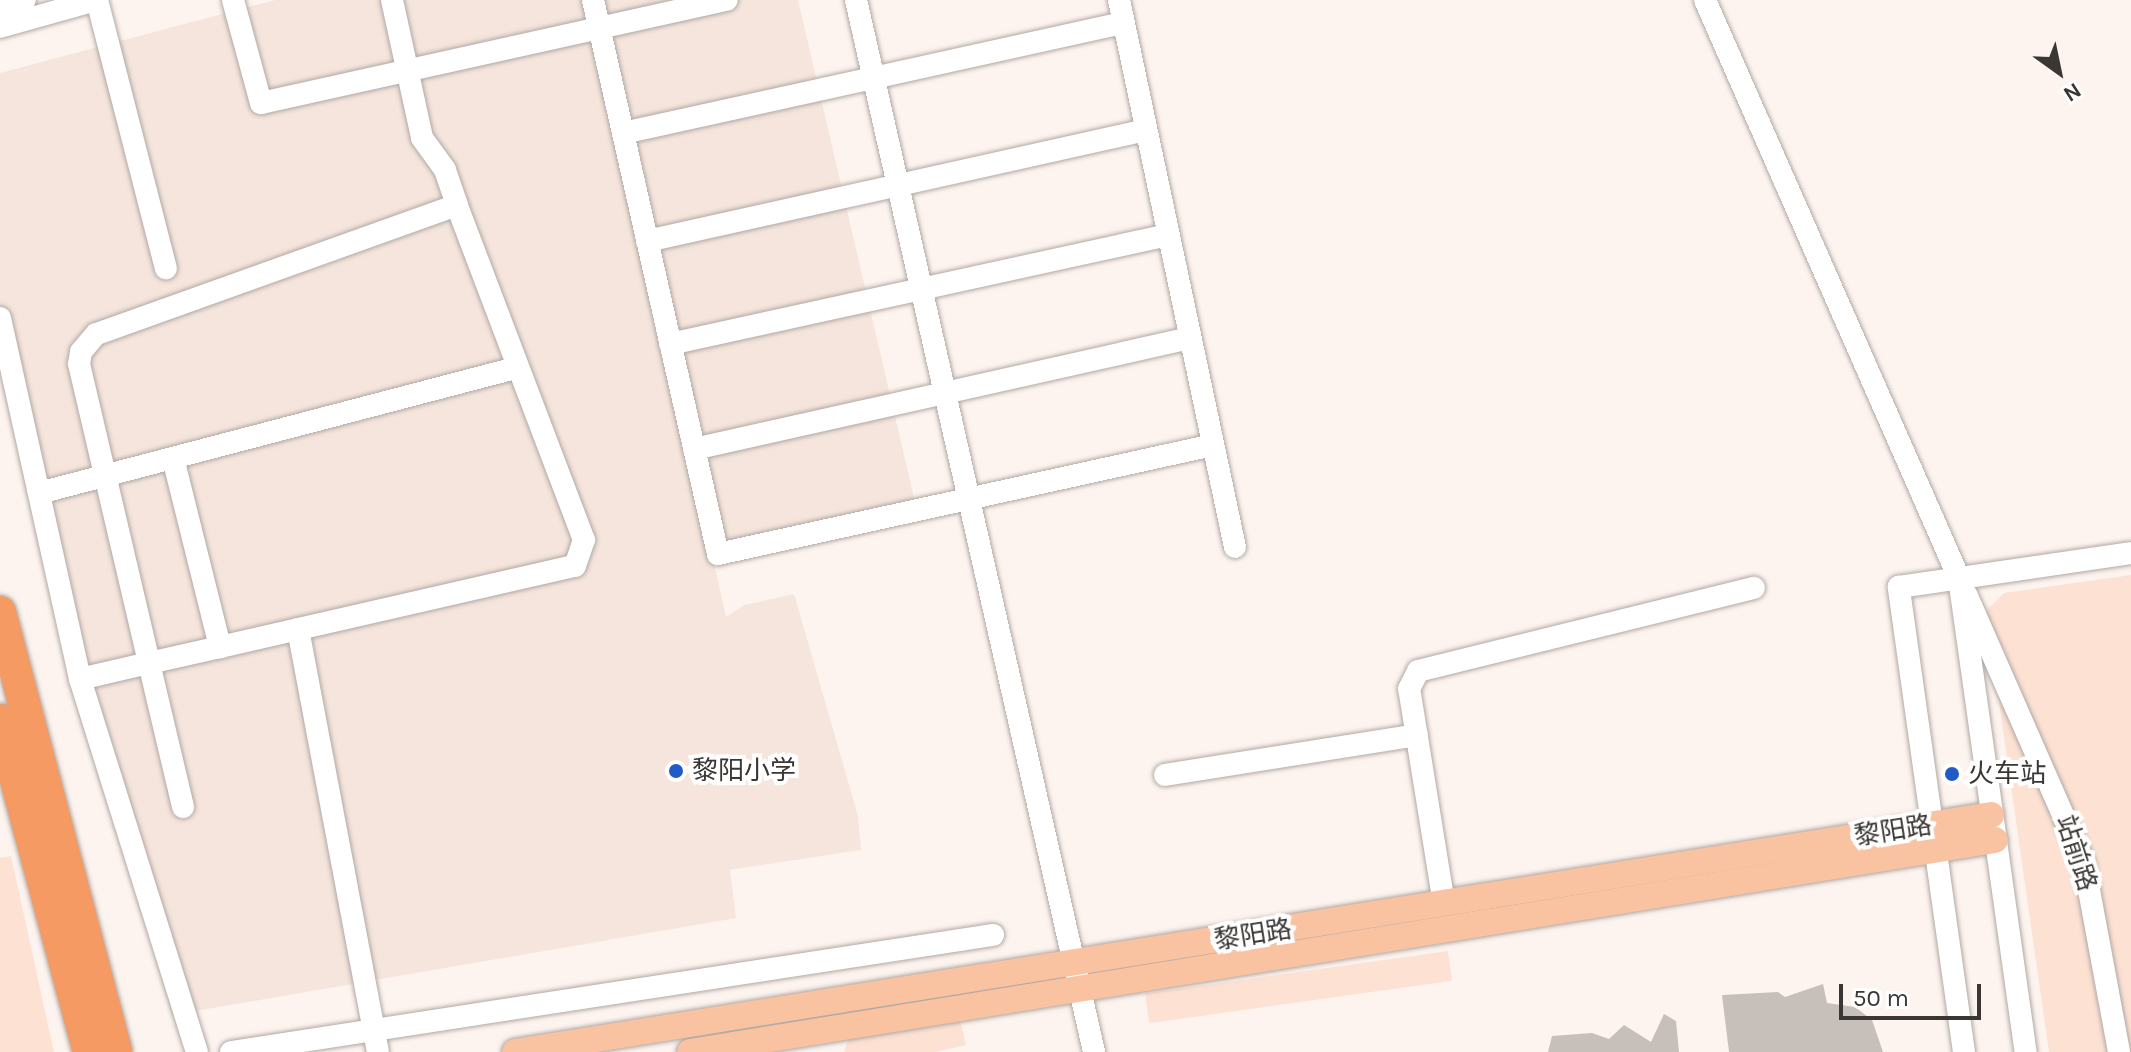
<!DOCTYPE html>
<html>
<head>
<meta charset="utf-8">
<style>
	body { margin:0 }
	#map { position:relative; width:2131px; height:1052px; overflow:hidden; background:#fdf4ef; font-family:Karla,"Noto Sans SC",sans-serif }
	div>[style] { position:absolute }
	.built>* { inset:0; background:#f5e5dc }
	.green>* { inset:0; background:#fde2d3; transform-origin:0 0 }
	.building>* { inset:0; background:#c7bfba }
	.roads { filter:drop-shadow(0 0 2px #b1a8a4) drop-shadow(0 0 2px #b1a8a4) }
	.minor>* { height:22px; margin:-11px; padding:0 11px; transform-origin:11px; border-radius:11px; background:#fff }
	.major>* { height:26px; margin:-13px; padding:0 13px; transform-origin:13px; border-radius:13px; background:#f9c2a1 }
	.highway>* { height:32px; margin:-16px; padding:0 16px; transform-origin:16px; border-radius:16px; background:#f59a62 }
	.dots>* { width:22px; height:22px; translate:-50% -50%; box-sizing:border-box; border:4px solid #fff; border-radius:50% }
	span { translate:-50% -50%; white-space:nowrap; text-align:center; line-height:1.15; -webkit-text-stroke:8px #fff; paint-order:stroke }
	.poi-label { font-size:26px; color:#393634 }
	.left { translate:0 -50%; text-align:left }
	.street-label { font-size:26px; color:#393634 }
	.north { position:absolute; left:2019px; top:32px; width:80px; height:80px; -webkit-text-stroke:6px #fff; paint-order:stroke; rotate:147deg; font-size:22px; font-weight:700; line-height:32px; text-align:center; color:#393634 }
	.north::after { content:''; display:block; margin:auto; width:28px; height:36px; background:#393634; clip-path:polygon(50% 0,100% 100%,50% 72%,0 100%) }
	.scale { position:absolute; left:1839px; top:984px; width:142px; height:36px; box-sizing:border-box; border:4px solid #393634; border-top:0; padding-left:10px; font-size:24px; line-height:28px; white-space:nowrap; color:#393634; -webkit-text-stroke:6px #fff; paint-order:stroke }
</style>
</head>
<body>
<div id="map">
	<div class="built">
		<i style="clip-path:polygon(275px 0,798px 0,918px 515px,714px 563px,726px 617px,745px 605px,794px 594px,858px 816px,861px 850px,730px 870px,736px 918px,172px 1015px,0 365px,0 73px)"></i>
	</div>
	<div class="green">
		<i style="clip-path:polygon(2131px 575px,2131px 1052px,2049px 1052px,1986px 611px,2004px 593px)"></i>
		<i style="clip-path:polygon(11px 856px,54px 1052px,0 1052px,0 858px)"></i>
		<i style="left:1448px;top:951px;width:30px;height:306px;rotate:82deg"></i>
		<i style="clip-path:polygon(958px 1011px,966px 1045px,935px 1052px,844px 1052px,850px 1034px)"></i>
	</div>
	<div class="building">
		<i style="clip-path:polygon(1823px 984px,1827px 1003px,1855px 1007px,1872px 1020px,1883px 1052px,1729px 1052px,1722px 995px,1778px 992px,1785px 997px)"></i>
		<i style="clip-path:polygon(1664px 1014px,1676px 1021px,1679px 1052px,1548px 1052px,1552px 1036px,1592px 1033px,1609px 1039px,1624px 1025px,1651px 1042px)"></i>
	</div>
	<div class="roads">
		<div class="minor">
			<i style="left:97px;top:0;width:277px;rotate:75.6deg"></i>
			<i style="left:233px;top:0;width:107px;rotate:74.8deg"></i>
			<i style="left:261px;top:103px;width:477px;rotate:-12.5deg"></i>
			<i style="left:392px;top:0;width:141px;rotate:77.7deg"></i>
			<i style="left:422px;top:138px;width:39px;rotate:54deg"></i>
			<i style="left:445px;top:170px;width:37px;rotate:71deg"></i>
			<i style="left:593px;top:0;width:568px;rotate:77.29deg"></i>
			<i style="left:718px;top:554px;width:507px;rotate:-12.42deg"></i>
			<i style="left:856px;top:0;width:1079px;rotate:77.25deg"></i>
			<i style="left:1119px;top:0;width:559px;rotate:78.03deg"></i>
			<i style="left:1705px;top:0;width:631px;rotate:66.28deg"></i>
			<i style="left:1959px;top:578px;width:479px;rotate:82deg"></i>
			<i style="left:0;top:8px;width:26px;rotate:-18deg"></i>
			<i style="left:0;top:27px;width:100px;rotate:-15.7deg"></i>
			<i style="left:623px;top:133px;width:512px;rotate:-12.41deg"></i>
			<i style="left:647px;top:241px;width:511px;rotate:-12.54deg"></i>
			<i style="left:0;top:318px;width:370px;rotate:77.5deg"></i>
			<i style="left:80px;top:679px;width:391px;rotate:72.6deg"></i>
			<i style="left:670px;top:344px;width:510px;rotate:-12.35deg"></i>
			<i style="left:694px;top:449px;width:508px;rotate:-12.61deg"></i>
			<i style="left:174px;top:462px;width:191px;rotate:76deg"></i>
			<i style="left:39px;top:493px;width:495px;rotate:-14.7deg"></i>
			<i style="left:1966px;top:594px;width:294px;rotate:66.3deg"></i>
			<i style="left:2084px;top:863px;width:192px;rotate:79.5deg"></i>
			<i style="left:298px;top:629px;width:430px;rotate:79.3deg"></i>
			<i style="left:80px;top:679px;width:71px;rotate:-13.1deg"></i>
			<i style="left:149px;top:663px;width:73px;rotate:-12.7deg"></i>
			<i style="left:220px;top:647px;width:364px;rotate:-12.9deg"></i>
			<i style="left:575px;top:566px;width:28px;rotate:-71deg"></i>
			<i style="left:584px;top:540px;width:358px;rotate:-110.8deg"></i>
			<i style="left:457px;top:205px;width:383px;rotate:160.3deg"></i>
			<i style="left:96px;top:334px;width:23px;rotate:130deg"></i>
			<i style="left:81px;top:352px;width:12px;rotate:99deg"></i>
			<i style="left:79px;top:364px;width:307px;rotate:76.8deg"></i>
			<i style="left:149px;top:663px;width:148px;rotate:76.7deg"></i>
			<i style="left:1165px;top:775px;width:255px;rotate:-9deg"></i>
			<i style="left:1444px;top:904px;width:218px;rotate:-99.2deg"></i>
			<i style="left:1409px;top:689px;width:20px;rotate:-63deg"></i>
			<i style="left:1418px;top:671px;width:346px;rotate:-13.9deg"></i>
			<i style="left:231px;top:1052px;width:771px;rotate:-8.73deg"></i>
			<i style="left:1964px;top:1052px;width:470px;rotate:-98deg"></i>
			<i style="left:1899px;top:587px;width:234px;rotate:-8.3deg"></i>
		</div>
		<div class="major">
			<i style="left:515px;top:1052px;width:1495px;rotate:-9.12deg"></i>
			<i style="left:690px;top:1052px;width:1322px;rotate:-9.23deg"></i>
		</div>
		<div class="highway">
			<i style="left:0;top:612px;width:455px;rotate:75.2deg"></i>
			<i style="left:0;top:720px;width:344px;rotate:75deg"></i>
		</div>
	</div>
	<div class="dots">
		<i style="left:676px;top:771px;background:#225bc8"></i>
		<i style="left:1952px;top:774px;background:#225bc8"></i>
	</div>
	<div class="poi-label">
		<span class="left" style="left:692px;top:771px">黎阳小学</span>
		<span class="left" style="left:1968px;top:774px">火车站</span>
	</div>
	<div class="street-label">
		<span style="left:1893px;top:831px;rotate:-9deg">黎阳路</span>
		<span style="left:2076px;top:853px;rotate:72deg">站前路</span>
		<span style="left:1253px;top:935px;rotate:-9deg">黎阳路</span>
	</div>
	<div class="north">N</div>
	<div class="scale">50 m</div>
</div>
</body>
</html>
